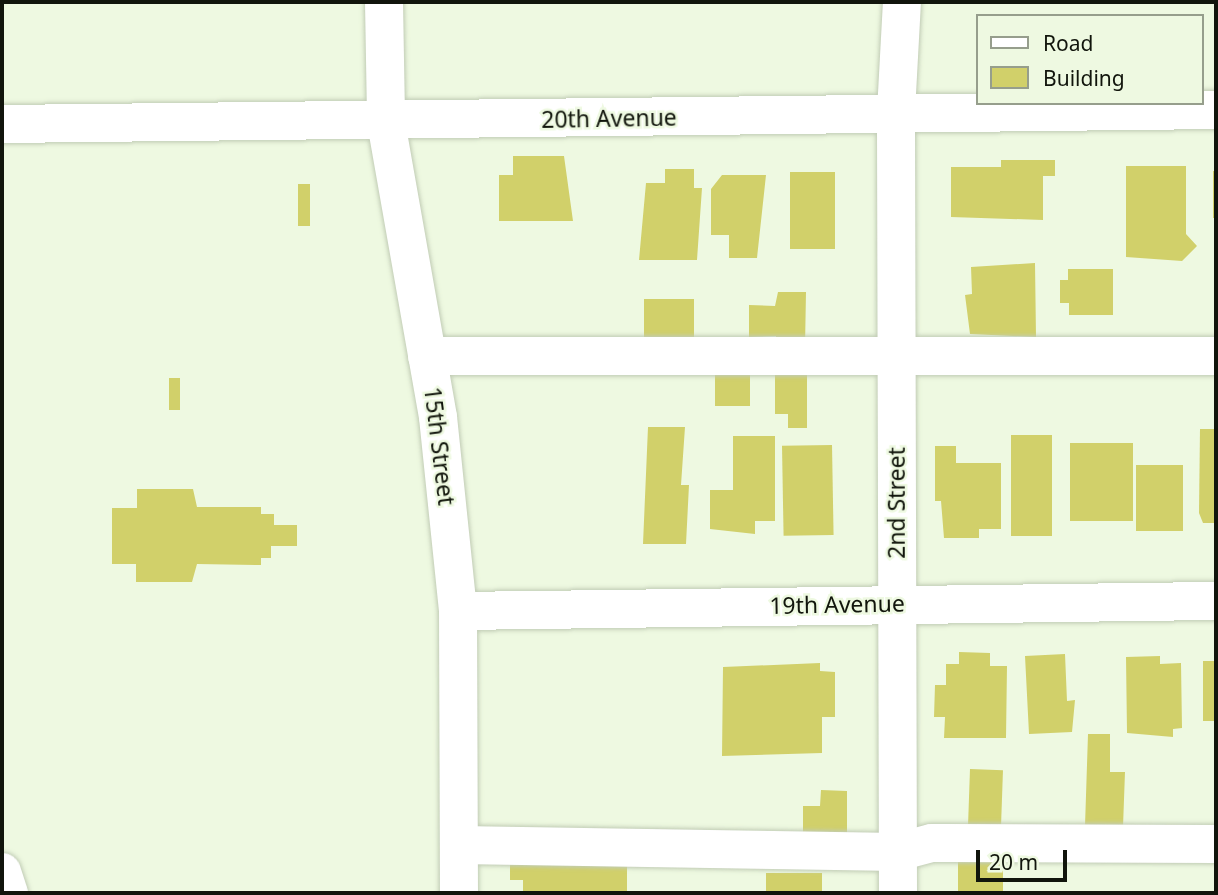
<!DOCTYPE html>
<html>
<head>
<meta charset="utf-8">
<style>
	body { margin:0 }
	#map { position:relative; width:1218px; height:895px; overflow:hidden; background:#eef9e1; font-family:"Noto Sans",sans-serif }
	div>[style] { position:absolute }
	.building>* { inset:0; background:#d1d06a; transform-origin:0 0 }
	.roads { filter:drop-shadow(0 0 2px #c1ccb5) drop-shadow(0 0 2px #c1ccb5) }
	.minor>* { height:38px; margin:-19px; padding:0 19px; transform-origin:19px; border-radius:19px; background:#fff }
	.major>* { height:38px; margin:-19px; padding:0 19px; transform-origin:19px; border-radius:19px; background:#fff }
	span { translate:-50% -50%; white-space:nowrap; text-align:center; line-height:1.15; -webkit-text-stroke:5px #eef9e1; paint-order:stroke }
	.street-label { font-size:23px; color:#11150c }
	.frame { position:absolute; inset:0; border:4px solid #11150c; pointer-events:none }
	.legend { position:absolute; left:976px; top:14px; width:228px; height:91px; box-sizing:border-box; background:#eef9e1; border:2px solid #969e8c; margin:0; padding:9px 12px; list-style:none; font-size:21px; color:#11150c }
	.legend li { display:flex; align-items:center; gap:14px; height:35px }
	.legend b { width:35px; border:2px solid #969e8c }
	.scale { position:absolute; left:976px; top:850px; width:91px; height:32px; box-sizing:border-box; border:4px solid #11150c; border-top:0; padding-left:9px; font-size:21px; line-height:24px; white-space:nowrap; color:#11150c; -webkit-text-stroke:5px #eef9e1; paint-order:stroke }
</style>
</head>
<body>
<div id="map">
	<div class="building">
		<i style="clip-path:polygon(513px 156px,564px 156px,573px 221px,499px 221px,499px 175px,513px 175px)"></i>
		<i style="clip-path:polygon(1001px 160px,1055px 160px,1055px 176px,1043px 176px,1043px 220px,951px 217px,951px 167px,1001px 167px)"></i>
		<i style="clip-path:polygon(1126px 166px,1186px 166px,1186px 234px,1197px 246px,1182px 261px,1126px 257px)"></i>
		<i style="clip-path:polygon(665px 169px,694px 169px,694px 188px,702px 188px,697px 260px,639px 260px,646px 183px,665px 183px)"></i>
		<i style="left:1213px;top:171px;width:3px;height:47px"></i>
		<i style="left:790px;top:172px;width:45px;height:77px"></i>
		<i style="clip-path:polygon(722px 175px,766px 175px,757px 258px,729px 258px,729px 235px,711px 235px,711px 189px)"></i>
		<i style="left:298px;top:184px;width:12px;height:42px"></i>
		<i style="clip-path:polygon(1035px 263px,1036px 337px,970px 334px,965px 295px,972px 294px,971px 267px)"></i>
		<i style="clip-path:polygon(1068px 269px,1113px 269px,1113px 315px,1069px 315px,1069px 303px,1060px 303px,1060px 280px,1068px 280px)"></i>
		<i style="clip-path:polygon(778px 292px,806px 292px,805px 347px,776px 348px,776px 336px,749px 337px,749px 305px,775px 306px)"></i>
		<i style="left:644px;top:299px;width:50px;height:38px"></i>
		<i style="left:715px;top:374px;width:35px;height:32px"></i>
		<i style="clip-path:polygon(775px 374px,807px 375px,807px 428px,788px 428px,788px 414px,775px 414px)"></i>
		<i style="left:169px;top:378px;width:11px;height:32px"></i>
		<i style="clip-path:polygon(648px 427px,685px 427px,681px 485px,689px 485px,686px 544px,643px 544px)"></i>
		<i style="clip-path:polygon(1200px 429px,1216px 429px,1216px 523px,1203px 523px,1199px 513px)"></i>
		<i style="left:1011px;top:435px;width:41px;height:101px"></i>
		<i style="clip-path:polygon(733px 436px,775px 436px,775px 521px,755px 521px,755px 534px,710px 529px,710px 490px,733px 490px)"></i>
		<i style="left:1070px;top:443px;width:63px;height:78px"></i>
		<i style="left:832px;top:445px;width:90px;height:50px;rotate:89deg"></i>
		<i style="clip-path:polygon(935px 446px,956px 446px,956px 463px,1001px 463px,1001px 529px,979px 529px,979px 538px,944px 538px,941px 501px,935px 501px)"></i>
		<i style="left:1136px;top:465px;width:47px;height:66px"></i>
		<i style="clip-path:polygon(137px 489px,193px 489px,197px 507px,261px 507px,261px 514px,274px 514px,274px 525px,297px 525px,297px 546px,271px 546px,271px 558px,261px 558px,261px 565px,197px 564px,192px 582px,136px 582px,136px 564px,112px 564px,112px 508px,137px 508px)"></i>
		<i style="clip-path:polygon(959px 652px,990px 653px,990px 666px,1007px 666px,1006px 738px,944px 738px,945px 717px,934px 717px,935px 685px,946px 685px,946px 664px,959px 664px)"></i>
		<i style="clip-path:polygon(1065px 654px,1067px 701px,1075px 700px,1072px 732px,1029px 734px,1025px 656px)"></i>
		<i style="clip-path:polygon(1160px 656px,1160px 664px,1181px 663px,1182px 728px,1173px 729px,1173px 737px,1127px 733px,1126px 657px)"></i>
		<i style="left:1203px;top:661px;width:13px;height:60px"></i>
		<i style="clip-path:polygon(820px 663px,820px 671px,835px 672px,835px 717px,822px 717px,822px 753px,722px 756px,723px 667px)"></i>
		<i style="clip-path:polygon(1088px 734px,1110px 734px,1110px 772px,1125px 772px,1123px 827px,1085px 826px)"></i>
		<i style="left:970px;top:769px;width:33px;height:59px;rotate:2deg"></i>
		<i style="clip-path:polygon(821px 790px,847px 791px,847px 836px,803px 835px,803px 806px,820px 806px)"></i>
		<i style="clip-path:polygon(510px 858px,627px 859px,627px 893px,523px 893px,523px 880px,510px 880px)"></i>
		<i style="left:958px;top:860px;width:45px;height:33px"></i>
		<i style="left:766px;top:873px;width:56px;height:20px"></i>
	</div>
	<div class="roads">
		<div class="minor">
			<i style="left:384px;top:2px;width:120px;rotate:89deg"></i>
			<i style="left:386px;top:122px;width:300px;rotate:80deg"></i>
			<i style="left:438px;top:417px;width:195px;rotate:84.1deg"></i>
			<i style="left:458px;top:611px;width:282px;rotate:89.8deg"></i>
			<i style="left:2px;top:124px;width:1214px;rotate:-0.66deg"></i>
			<i style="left:427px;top:356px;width:789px"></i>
			<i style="left:458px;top:611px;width:758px;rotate:-0.76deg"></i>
			<i style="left:459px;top:845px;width:439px;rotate:0.9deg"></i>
			<i style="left:898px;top:852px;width:35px;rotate:-15deg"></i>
			<i style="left:932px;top:843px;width:284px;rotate:0.2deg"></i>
			<i style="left:898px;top:893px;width:781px;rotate:-90.15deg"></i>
			<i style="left:896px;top:112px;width:110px;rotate:-86.9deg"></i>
		</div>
		<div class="major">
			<i style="left:2px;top:872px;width:22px;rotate:72deg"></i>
		</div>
	</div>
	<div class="street-label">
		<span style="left:609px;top:118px;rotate:-1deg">20th Avenue</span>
		<span style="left:440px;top:446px;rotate:83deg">15th Street</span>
		<span style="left:896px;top:503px;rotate:-90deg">2nd Street</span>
		<span style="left:837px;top:604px;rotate:-1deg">19th Avenue</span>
	</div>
	<div class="frame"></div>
	<ul class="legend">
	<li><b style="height:9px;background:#fff"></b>Road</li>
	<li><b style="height:19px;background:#d1d06a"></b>Building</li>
	</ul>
	<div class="scale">20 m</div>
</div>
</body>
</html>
